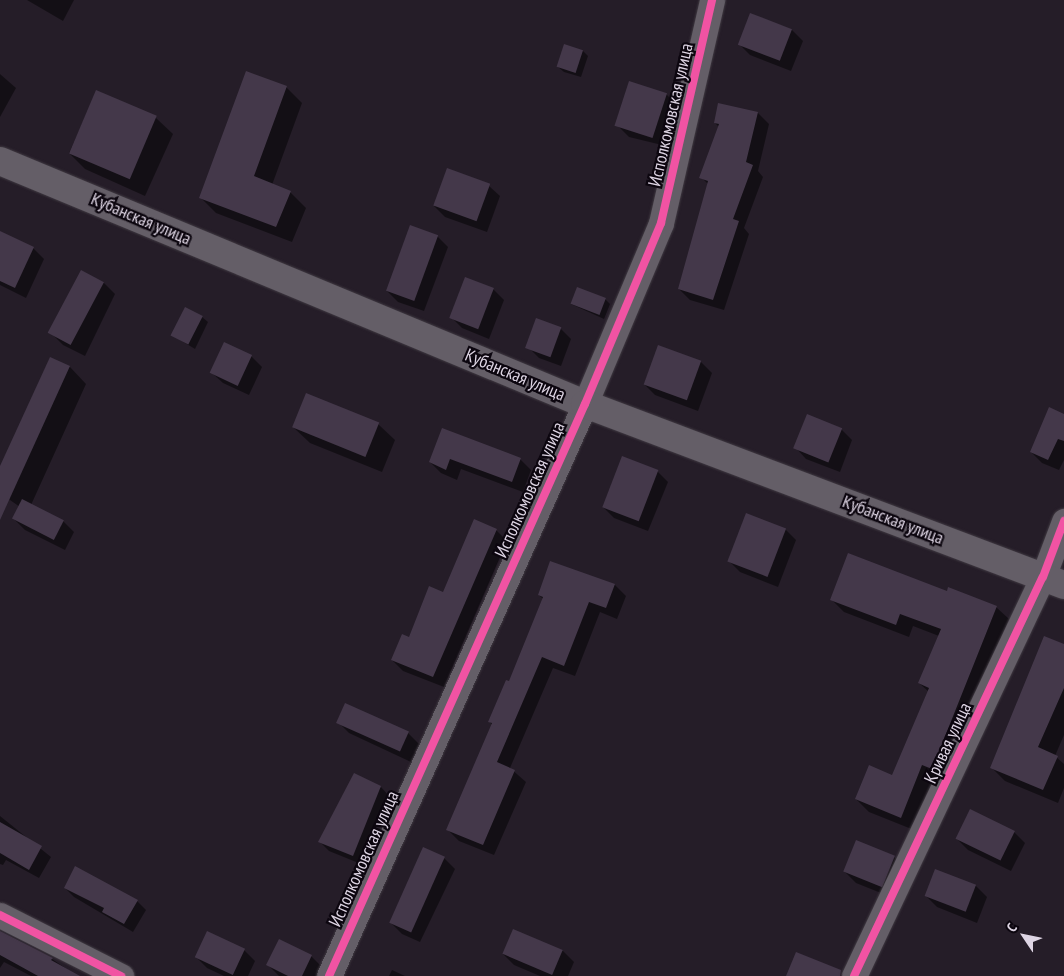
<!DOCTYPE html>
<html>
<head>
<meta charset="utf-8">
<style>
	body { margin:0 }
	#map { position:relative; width:1064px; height:976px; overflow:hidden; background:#251d28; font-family:"PT Sans Narrow",sans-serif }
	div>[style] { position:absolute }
	.shadow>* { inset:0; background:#0007 }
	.building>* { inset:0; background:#44384a; transform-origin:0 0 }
	.roads { filter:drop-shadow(0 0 1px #403a42) drop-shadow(0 0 1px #403a42) }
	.street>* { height:25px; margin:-12.5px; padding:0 12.5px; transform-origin:12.5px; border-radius:12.5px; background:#645e67 }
	.secondary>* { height:28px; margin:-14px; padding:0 14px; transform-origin:14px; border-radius:14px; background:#645e67 }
	.cycleway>* { height:8px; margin:-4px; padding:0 4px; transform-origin:4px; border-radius:4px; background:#f153a3 }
	span { translate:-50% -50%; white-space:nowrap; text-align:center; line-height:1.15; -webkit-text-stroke:4.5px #0c060f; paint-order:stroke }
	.street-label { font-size:18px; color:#ded5e4 }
	.north { position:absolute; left:999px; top:911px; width:50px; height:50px; -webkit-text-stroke:4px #0c060f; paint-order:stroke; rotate:304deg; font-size:14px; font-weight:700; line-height:20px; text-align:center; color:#ded5e4 }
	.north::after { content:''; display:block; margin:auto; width:18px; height:22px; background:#ded5e4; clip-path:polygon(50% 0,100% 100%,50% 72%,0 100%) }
</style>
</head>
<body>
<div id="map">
	<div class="shadow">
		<i style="clip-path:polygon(27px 0,74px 0,63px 21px)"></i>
		<i style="clip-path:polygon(751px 14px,792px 30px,803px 41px,791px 71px,750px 55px,739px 44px)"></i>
		<i style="clip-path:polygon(583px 51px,588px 56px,581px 77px,564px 72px,558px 67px)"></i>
		<i style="clip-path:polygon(0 74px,16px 88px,0 117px)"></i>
		<i style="clip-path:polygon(286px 87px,302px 103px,272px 185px,290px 192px,306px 208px,292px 242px,216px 213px,200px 197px)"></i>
		<i style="clip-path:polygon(97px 91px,156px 118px,173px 134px,145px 196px,85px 169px,69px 153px)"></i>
		<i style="clip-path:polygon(666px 94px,677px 105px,666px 146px,629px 137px,618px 126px)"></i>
		<i style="clip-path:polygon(758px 113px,769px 124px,758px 171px,763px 177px,744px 228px,749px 234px,724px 310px,690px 300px,679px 289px,709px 185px,701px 177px,719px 127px,715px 123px)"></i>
		<i style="clip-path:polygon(489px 186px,500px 196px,487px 232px,445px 217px,434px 206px)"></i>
		<i style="clip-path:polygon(0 232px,33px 248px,44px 259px,26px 298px,0 285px)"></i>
		<i style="clip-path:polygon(437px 236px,448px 247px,424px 311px,398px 302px,387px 291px)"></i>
		<i style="clip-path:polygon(82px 272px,104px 283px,115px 294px,85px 356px,63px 345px,52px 334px)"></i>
		<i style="clip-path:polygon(493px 289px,504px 300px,489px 339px,462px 328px,451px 317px)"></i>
		<i style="clip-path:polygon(605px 299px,610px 304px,604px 319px,571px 304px)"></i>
		<i style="clip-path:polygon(202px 317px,208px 322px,195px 349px,172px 335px)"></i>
		<i style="clip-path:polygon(560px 328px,571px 339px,561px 366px,539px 358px,528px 347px)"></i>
		<i style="clip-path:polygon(659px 346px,701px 362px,712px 373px,698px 411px,655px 395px,644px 384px)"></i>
		<i style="clip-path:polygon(251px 356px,262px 367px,249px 395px,223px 383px,212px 373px)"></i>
		<i style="clip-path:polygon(50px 358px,70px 367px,86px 384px,31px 505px,63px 521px,74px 532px,65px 550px,25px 530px,14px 519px,20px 507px,0 493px,0 469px)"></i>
		<i style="clip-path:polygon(1064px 415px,1064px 460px,1059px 470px,1042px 463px,1031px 452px)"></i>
		<i style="clip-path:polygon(378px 424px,395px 440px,382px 472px,310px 443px,293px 427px)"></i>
		<i style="clip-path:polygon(841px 429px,852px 440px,840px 472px,806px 459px,796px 448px)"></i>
		<i style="clip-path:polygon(443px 430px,520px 459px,531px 470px,523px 492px,461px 469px,457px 480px,441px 473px,430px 462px)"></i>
		<i style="clip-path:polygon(657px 471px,668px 482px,648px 531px,614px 518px,603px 507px)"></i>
		<i style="clip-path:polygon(785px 529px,796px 540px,778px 587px,740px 572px,729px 561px)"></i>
		<i style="clip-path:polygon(496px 530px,507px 541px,444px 687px,403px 671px,392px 660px)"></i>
		<i style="clip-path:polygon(551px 562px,615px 585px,626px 596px,617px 619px,600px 612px,575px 676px,553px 668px,510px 768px,526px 782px,494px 855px,459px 841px,448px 830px,492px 725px,490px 722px,510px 683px,543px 599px,539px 595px)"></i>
		<i style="clip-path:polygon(831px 599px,996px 607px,1009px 619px,945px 781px,914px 830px,869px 812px,856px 799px,893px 776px,929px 692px,919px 683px,939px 636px,913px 626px,909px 637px,844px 612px)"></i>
		<i style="clip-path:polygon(1064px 646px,1064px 735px,1055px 756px,1064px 764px,1064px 788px,1058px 803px,1005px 781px,991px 767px)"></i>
		<i style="clip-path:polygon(338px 722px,408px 733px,419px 744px,411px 762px,349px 733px)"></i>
		<i style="clip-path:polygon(381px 787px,389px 796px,361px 864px,329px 851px,320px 842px)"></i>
		<i style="clip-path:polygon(0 816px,51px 857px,39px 878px,6px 860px,3px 865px,0 864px)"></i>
		<i style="clip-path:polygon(1014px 832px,1025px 843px,1011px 871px,968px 850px,957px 839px)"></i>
		<i style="clip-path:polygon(894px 857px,905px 868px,891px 897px,856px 883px,845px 872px)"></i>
		<i style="clip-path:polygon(444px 858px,455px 869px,420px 942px,402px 934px,391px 923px)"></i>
		<i style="clip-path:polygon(936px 871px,976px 886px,987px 897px,977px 923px,937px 907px,926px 896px)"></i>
		<i style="clip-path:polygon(65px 888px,137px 901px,146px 910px,133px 932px,74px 897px)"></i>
		<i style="clip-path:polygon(514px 931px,563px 951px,574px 962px,568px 976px,540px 976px,514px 965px,503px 954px)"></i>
		<i style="clip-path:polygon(0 933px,52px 959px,77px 976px,31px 976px,4px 962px,0 968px)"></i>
		<i style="clip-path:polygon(244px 950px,255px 961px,248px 976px,224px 976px,207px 968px,196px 957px)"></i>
		<i style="clip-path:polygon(311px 956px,322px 967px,318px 976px,279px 976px,268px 965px)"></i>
		<i style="clip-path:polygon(392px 970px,405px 976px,389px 976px)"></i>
	</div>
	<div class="building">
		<i style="left:750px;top:13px;width:45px;height:34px;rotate:21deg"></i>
		<i style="left:564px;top:44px;width:20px;height:24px;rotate:18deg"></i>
		<i style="clip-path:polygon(246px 71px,287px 86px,254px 176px,291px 191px,276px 227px,199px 198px)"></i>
		<i style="left:629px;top:81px;width:40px;height:47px;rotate:18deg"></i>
		<i style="left:96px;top:90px;width:66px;height:69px;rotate:23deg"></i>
		<i style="clip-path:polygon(718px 103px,758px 112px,746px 162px,753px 165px,733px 219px,739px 221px,713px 300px,678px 289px,708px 181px,699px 178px,719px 124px,714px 123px)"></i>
		<i style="left:447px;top:168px;width:46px;height:40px;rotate:20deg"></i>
		<i style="left:410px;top:225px;width:30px;height:70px;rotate:20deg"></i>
		<i style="clip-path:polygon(0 231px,34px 247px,15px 288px,0 281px)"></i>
		<i style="left:81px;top:270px;width:26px;height:71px;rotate:28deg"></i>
		<i style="left:465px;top:277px;width:31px;height:44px;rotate:21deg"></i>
		<i style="left:577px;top:287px;width:31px;height:18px;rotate:21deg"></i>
		<i style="left:185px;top:307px;width:20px;height:32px;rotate:27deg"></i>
		<i style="left:536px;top:318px;width:27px;height:32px;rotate:20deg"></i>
		<i style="left:224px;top:342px;width:31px;height:34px;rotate:25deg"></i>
		<i style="left:658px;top:345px;width:46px;height:42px;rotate:20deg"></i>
		<i style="clip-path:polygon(50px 357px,70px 366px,0 520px,0 466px)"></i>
		<i style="left:306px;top:393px;width:79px;height:37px;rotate:22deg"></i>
		<i style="clip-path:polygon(1049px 407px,1064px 414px,1064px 441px,1058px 439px,1048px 460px,1030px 452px)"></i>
		<i style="left:807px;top:414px;width:38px;height:37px;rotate:22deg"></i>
		<i style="clip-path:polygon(442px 428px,521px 458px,512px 482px,450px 459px,446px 470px,429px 462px)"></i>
		<i style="left:622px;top:456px;width:39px;height:55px;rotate:21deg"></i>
		<i style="left:22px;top:499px;width:47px;height:22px;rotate:27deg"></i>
		<i style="left:746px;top:513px;width:43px;height:52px;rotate:21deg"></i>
		<i style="clip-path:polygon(474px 519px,497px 529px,433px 677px,391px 660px,402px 634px,409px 637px,429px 586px,443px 592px)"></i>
		<i style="clip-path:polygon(848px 553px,947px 591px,948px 587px,997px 606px,932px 769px,922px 765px,901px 818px,855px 799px,869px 765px,892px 775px,929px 688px,918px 683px,941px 629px,900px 614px,896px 625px,830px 600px)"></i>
		<i style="clip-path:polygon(550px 561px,615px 584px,606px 608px,589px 602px,564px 666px,542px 657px,497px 762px,515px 770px,483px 845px,446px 830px,492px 723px,488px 722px,506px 680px,509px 681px,543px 597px,538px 595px)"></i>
		<i style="clip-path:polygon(1044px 636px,1064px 644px,1064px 688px,1038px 747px,1058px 756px,1043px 790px,990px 768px)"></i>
		<i style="left:345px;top:703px;width:70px;height:22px;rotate:24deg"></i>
		<i style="clip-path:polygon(354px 773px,381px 786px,353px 856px,318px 842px)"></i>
		<i style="left:970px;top:809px;width:50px;height:33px;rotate:26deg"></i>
		<i style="clip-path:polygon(0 822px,42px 846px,29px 870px,0 853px)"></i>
		<i style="left:856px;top:840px;width:42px;height:34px;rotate:22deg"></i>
		<i style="left:423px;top:847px;width:24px;height:83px;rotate:24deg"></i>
		<i style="clip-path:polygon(75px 866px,138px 900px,124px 924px,102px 912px,104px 908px,64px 888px)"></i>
		<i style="left:935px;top:869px;width:44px;height:29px;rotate:21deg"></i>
		<i style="left:513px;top:929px;width:54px;height:27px;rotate:23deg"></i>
		<i style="clip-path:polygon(0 931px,53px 958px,51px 960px,80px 976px,38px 976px,0 955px)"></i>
		<i style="left:207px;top:931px;width:42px;height:29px;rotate:25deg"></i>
		<i style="clip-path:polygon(279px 939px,312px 955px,302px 976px,288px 976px,266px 965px)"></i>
		<i style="clip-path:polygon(796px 952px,841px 970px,840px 976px,786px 976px)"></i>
	</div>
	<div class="roads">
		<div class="street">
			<i style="left:0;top:915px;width:136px;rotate:26.8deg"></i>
			<i style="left:329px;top:976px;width:627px;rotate:-65.89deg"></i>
			<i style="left:585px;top:404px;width:196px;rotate:-67.2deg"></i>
			<i style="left:661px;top:223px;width:229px;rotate:-77.1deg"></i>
			<i style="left:854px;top:976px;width:441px;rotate:-64.7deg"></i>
			<i style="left:1043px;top:577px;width:60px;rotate:-69.4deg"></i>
		</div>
		<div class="secondary">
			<i style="left:0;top:161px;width:633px;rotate:22.56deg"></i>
			<i style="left:585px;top:404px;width:512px;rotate:20.7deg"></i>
		</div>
	</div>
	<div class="cycleway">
		<i style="left:0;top:915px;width:136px;rotate:26.8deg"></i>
		<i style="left:329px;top:976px;width:627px;rotate:-65.89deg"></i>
		<i style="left:585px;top:404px;width:196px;rotate:-67.2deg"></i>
		<i style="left:661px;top:223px;width:229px;rotate:-77.1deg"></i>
		<i style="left:854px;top:976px;width:441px;rotate:-64.7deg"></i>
		<i style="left:1043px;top:577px;width:60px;rotate:-69.4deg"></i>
	</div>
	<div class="street-label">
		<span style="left:671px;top:115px;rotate:-77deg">Исполкомовская улица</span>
		<span style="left:141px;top:219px;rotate:23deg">Кубанская улица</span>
		<span style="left:515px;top:375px;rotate:23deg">Кубанская улица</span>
		<span style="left:530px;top:490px;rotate:-66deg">Исполкомовская улица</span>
		<span style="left:893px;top:520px;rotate:21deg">Кубанская улица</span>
		<span style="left:948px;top:743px;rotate:-65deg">Кривая улица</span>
		<span style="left:364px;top:859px;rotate:-66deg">Исполкомовская улица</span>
	</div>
	<div class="north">С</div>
</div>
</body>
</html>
